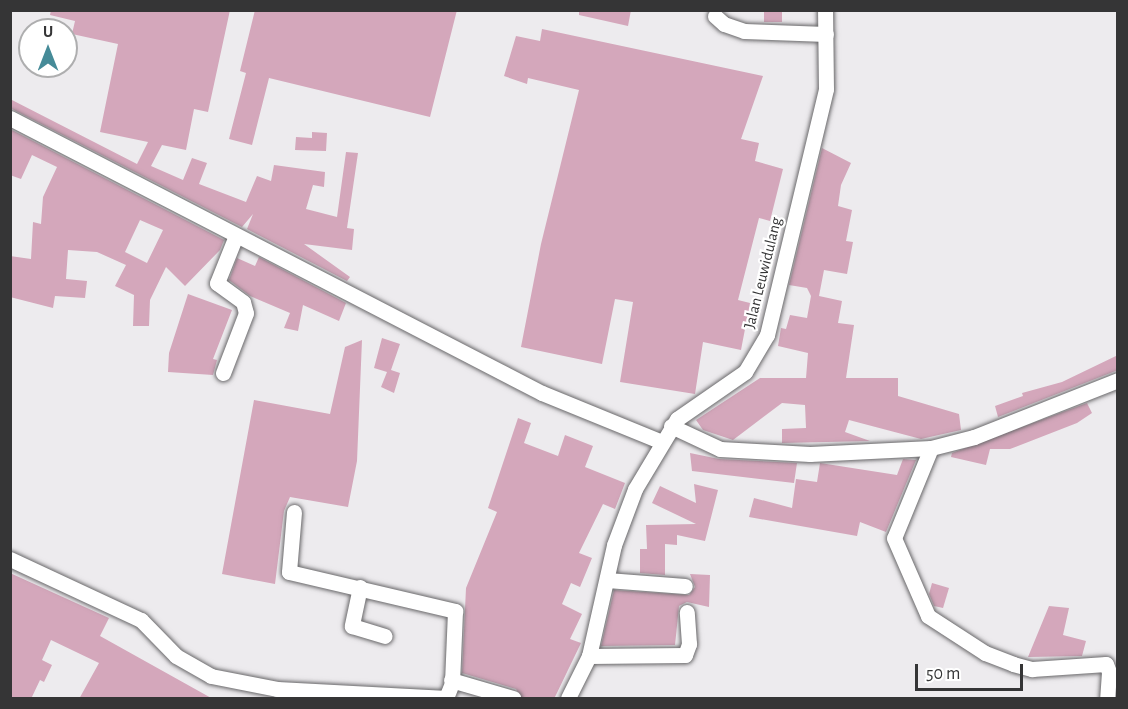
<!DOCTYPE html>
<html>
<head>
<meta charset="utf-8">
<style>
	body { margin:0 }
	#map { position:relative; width:1128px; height:709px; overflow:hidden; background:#edebee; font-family:"Alegreya Sans",sans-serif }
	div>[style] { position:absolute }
	.building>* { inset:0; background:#d4a7bb; transform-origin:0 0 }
	.roads { filter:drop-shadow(0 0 2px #69686a) drop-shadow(0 0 2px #69686a) }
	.minor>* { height:15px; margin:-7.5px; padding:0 7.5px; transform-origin:7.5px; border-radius:7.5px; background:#fff }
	span { translate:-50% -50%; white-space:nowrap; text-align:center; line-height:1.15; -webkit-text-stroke:4.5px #fff; paint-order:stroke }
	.street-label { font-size:16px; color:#353536 }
	.frame { position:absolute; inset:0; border:12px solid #353536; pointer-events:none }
	.north { position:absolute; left:18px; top:18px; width:60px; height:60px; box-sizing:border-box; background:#fff; border:2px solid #aeaeaf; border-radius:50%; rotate:0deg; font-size:16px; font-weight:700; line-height:24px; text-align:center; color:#353536 }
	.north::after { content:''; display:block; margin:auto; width:21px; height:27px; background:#468b98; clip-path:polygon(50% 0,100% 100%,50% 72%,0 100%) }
	.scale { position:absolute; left:915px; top:664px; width:108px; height:27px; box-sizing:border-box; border:3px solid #353536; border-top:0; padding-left:8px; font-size:18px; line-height:21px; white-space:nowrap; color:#353536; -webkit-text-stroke:4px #fff; paint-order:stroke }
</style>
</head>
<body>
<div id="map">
	<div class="building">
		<i style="clip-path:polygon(51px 10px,230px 10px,208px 112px,194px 109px,186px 150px,162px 145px,151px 166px,183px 180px,192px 158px,207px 163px,199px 184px,246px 202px,257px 176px,271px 181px,274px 165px,325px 172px,324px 187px,313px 185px,306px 209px,337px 217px,346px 152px,358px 153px,347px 228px,354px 229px,352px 250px,304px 244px,350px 277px,347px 281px,247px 229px,253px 214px,242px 227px,10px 108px,10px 99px,137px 164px,148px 142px,100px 132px,118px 44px,72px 34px,75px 21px,50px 15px)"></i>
		<i style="clip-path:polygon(255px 10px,457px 10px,430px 117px,269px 78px,252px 145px,229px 139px,246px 73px,240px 71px)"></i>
		<i style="clip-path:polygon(579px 10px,631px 10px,628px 26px,579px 15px)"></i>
		<i style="left:764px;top:10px;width:18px;height:12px"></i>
		<i style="clip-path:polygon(542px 29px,763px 76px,741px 139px,759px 143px,755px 161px,783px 169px,770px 221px,759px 218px,738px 300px,750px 303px,741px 350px,703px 342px,695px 394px,620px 382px,633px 302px,615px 299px,602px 364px,521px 347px,541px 244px,579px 90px,528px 78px,527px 84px,504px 76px,516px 36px,540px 41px)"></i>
		<i style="clip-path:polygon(evenodd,10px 129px,224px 240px,220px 250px,185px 286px,166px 267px,150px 300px,149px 326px,133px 326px,134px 295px,115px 286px,126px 265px,97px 252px,68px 250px,66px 279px,87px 281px,85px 298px,55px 296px,53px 308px,10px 297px,10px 256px,31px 259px,33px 222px,41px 224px,43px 197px,57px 167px,32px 155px,21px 179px,10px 175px,10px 129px,140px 220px,163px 230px,147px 263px,125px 252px,140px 220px)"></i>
		<i style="clip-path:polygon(312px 132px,327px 133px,326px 151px,295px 150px,296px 137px,312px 138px)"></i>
		<i style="clip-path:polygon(822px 148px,851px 163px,841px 185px,838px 206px,852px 210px,846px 241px,853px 242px,847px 274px,824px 270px,819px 296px,842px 301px,838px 323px,854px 325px,846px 378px,898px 378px,898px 396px,959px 414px,961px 430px,921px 439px,849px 420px,845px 432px,870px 441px,782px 443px,782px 429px,806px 428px,805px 405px,782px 403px,733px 440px,703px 430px,696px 420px,760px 378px,806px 378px,808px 353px,778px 346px,781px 328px,786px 329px,790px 315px,807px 318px,811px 296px,807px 288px,789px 285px)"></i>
		<i style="clip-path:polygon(259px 257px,346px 303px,339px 321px,303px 305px,298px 331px,284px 328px,290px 313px,250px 296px,229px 280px,237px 258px,255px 266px)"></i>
		<i style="clip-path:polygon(188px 294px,232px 310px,213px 359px,217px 360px,213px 375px,168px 372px,169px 353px)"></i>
		<i style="clip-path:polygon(382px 338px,400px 344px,391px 370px,400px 373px,394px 393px,381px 387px,387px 372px,374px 368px)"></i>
		<i style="clip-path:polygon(362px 340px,357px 461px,348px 507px,290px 497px,284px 511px,275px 584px,222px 574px,254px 400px,330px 414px,345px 347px)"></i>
		<i style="clip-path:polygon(1118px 355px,1118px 370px,998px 417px,995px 406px,1023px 396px,1022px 393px,1062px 382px)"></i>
		<i style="clip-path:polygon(1087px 403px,1092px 413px,1077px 423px,1010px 449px,990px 449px,986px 465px,951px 457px,952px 453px)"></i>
		<i style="clip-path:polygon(518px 418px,531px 423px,524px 443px,558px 456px,565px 435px,593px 446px,585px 467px,625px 483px,615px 509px,603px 504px,579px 553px,592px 558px,580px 587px,571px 583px,562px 604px,582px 614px,570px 639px,581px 643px,554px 699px,522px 699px,516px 689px,462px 673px,466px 588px,497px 512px,488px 508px)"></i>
		<i style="clip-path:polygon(690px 453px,719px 459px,797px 463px,794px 483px,692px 471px)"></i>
		<i style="clip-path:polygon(903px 459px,916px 460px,886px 532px,860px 522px,857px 536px,749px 517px,754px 498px,792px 508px,796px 479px,817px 482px,820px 463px,897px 475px)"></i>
		<i style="clip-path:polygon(694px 484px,718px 490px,705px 541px,677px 535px,677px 545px,665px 544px,665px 575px,640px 573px,640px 549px,647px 549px,646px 525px,696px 524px,652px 503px,660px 486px,696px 503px)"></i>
		<i style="clip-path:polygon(10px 573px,109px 618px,100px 636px,213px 699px,79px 699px,99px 663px,51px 640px,42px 660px,52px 665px,44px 682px,40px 680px,31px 699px,10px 699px)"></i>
		<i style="clip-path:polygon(690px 574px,710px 575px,709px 607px,687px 602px,679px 606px,675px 645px,601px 646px,614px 590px,689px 595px,695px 587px)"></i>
		<i style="clip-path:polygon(932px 583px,949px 588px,943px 608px,934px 606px,929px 594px)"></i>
		<i style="clip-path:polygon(1049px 606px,1069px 608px,1063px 635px,1086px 641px,1082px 656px,1028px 657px)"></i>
	</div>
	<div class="roads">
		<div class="minor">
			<i style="left:715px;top:16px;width:12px;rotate:42deg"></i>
			<i style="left:724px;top:24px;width:21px;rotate:19deg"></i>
			<i style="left:744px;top:31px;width:82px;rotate:2.1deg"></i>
			<i style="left:10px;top:118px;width:599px;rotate:27.34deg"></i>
			<i style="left:542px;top:393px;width:130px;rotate:22.2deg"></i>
			<i style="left:223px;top:373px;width:64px;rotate:-69deg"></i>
			<i style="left:246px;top:313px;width:11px;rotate:-105deg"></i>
			<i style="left:243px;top:302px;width:32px;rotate:-144deg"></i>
			<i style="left:217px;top:283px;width:48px;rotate:-68.2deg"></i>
			<i style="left:671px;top:426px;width:54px;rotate:25.1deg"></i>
			<i style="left:720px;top:449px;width:90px;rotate:3.2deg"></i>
			<i style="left:810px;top:454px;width:121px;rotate:-2.8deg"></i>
			<i style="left:931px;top:448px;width:44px;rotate:-14.3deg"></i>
			<i style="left:974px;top:437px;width:155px;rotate:-21.6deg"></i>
			<i style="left:931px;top:448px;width:97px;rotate:112.3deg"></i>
			<i style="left:894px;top:538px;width:85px;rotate:66.4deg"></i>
			<i style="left:928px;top:616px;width:68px;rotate:33deg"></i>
			<i style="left:985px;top:653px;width:30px;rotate:21deg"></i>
			<i style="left:1013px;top:664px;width:20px;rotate:15deg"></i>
			<i style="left:1032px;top:669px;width:74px;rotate:-3.9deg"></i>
			<i style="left:1106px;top:664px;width:9px;rotate:69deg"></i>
			<i style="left:1109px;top:672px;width:26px;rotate:94deg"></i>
			<i style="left:294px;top:512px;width:60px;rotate:94.8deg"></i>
			<i style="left:289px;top:572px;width:171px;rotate:13.2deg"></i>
			<i style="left:455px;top:611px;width:72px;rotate:92.4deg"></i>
			<i style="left:452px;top:683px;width:16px;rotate:112deg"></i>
			<i style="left:10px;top:559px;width:145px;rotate:25deg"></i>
			<i style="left:141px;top:620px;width:50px;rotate:45.8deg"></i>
			<i style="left:176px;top:656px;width:40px;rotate:29.7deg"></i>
			<i style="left:211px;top:676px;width:67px;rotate:11.1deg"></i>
			<i style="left:277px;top:689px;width:170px;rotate:3deg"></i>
			<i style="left:607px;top:580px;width:78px;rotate:4.4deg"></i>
			<i style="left:360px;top:587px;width:40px;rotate:102deg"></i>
			<i style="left:352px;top:626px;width:34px;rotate:17deg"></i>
			<i style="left:589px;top:656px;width:96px;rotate:-0.6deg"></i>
			<i style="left:685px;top:655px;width:12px;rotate:-70deg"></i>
			<i style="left:689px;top:644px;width:32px;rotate:-94deg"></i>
			<i style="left:451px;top:680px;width:65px;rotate:16.2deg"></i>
			<i style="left:568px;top:698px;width:47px;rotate:-63.4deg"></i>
			<i style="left:589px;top:656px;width:114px;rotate:-77.3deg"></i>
			<i style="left:614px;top:545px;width:60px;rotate:-69.4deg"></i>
			<i style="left:635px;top:489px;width:82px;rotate:-59deg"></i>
			<i style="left:677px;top:419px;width:83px;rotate:-34.7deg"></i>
			<i style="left:745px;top:372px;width:43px;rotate:-59.3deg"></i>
			<i style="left:767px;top:335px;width:253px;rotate:-76.5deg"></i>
			<i style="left:826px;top:89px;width:79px;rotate:-90.7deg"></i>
		</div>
	</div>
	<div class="street-label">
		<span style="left:763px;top:273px;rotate:-76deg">Jalan Leuwidulang</span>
	</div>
	<div class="frame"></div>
	<div class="north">U</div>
	<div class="scale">50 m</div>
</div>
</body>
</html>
